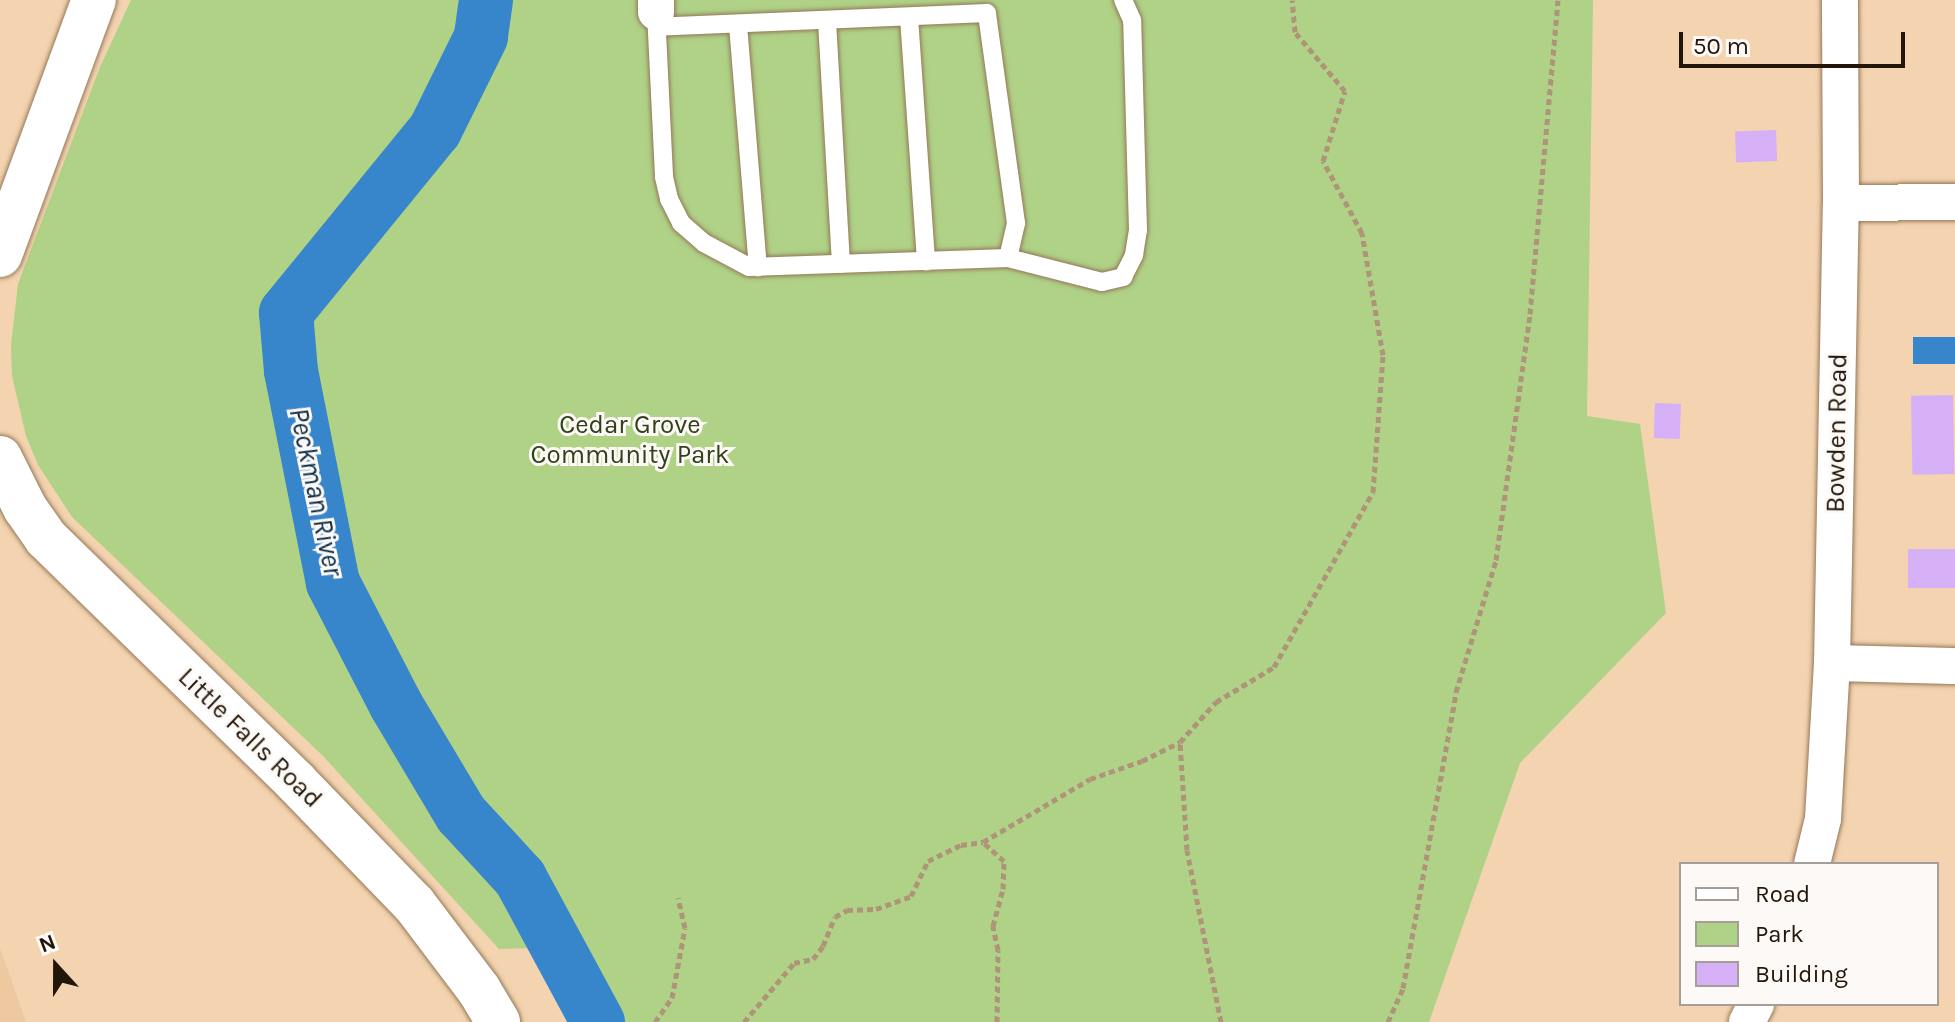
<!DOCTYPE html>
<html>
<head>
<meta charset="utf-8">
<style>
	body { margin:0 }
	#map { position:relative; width:1955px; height:1022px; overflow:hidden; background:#f3d3b0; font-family:Karla,sans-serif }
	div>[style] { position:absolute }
	.built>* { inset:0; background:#eec8a0 }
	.green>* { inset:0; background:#afd287 }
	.water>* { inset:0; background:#3785ca; transform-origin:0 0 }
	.river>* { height:54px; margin:-27px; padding:0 27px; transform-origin:27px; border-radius:27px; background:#3785ca }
	.building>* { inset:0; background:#d6b0f6; transform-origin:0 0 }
	.path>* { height:5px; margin-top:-2.5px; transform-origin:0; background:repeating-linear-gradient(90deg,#ae9479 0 6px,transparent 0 10px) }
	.roads { filter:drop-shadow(0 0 2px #957858) drop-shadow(0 0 2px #957858) }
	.lane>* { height:18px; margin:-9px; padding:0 9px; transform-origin:9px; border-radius:9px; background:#fff }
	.street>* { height:36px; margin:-18px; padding:0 18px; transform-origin:18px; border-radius:18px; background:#fff }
	.secondary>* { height:44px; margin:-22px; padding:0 22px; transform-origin:22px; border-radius:22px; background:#fff }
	span { translate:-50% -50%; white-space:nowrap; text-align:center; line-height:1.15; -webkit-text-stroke:6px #fdf9f6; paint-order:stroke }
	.park-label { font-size:26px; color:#30411a }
	.street-label { font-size:26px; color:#22160a }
	.water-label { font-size:28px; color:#0e2f4b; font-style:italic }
	.legend { position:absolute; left:1679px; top:862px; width:260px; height:144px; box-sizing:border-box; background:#fdf9f6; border:2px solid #a59e98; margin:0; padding:10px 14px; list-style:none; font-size:24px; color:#22160a }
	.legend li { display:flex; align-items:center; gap:16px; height:40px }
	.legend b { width:40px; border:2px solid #a59e98 }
	.north { position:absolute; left:16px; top:926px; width:80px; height:80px; -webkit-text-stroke:6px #fdf9f6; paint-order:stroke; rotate:339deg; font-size:22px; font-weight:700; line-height:32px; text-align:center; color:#22160a }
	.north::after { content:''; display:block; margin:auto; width:28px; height:36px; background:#22160a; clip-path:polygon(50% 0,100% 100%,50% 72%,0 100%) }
	.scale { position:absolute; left:1679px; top:32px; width:226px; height:36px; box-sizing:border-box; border:4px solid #22160a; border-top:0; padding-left:10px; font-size:24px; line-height:28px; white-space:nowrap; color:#22160a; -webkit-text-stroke:6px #fdf9f6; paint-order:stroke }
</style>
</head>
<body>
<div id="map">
	<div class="built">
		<i style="clip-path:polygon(0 948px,26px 1022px,0 1022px)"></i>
	</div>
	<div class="green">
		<i style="clip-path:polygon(131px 0,1593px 0,1587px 416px,1640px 424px,1666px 613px,1520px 763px,1429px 1022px,575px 1022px,561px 981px,537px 948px,499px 949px,323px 756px,72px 517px,38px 465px,26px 436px,12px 376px,11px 345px,18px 284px,100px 67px)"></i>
	</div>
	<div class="water">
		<i style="left:1955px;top:337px;width:27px;height:42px;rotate:90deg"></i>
	</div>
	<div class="river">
		<i style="left:486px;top:0;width:37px;rotate:98deg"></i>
		<i style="left:481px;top:37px;width:104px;rotate:116.3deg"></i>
		<i style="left:435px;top:130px;width:236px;rotate:129.2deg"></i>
		<i style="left:286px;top:313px;width:58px;rotate:85.1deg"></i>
		<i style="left:291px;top:371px;width:216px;rotate:78.8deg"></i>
		<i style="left:333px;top:583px;width:137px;rotate:62.7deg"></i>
		<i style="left:396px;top:705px;width:127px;rotate:59.2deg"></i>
		<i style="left:461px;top:814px;width:87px;rotate:47.3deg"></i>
		<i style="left:520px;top:878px;width:164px;rotate:61.6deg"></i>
	</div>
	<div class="building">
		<i style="left:1776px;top:130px;width:31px;height:41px;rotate:88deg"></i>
		<i style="left:1953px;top:395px;width:79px;height:42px;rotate:89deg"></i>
		<i style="left:1655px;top:403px;width:26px;height:35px;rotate:2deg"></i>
		<i style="left:1955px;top:549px;width:39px;height:47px;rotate:90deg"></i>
	</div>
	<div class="path">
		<i style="left:655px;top:1022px;width:29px;rotate:-55deg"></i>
		<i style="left:672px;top:998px;width:71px;rotate:-79.5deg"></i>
		<i style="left:685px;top:928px;width:31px;rotate:-103deg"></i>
		<i style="left:744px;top:1022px;width:77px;rotate:-49.7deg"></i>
		<i style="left:794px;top:963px;width:19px;rotate:-12deg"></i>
		<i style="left:813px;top:959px;width:16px;rotate:-52deg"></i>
		<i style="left:823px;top:946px;width:31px;rotate:-68deg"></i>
		<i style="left:835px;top:917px;width:14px;rotate:-30deg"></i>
		<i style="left:847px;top:910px;width:29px;rotate:-2deg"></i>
		<i style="left:876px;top:909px;width:37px;rotate:-20deg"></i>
		<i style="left:911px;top:896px;width:39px;rotate:-64deg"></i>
		<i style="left:928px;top:861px;width:37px;rotate:-26deg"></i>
		<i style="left:961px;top:845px;width:22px;rotate:-8deg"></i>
		<i style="left:997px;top:1022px;width:72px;rotate:-89.2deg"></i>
		<i style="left:998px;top:950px;width:25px;rotate:-102deg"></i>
		<i style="left:993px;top:926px;width:38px;rotate:-75deg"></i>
		<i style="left:1003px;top:889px;width:28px;rotate:-88deg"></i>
		<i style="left:1004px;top:861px;width:28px;rotate:-138deg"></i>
		<i style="left:983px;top:842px;width:124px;rotate:-30.5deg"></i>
		<i style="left:1090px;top:779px;width:55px;rotate:-19.1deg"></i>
		<i style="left:1142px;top:761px;width:42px;rotate:-26.6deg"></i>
		<i style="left:1221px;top:1022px;width:175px;rotate:-101.2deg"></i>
		<i style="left:1187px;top:850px;width:108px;rotate:-93.7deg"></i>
		<i style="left:1180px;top:742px;width:54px;rotate:-48deg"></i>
		<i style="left:1216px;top:702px;width:68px;rotate:-31.1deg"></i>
		<i style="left:1274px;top:667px;width:201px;rotate:-60.5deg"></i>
		<i style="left:1373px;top:492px;width:137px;rotate:-85.8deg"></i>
		<i style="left:1383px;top:355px;width:124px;rotate:-99.8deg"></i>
		<i style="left:1362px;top:233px;width:82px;rotate:-118.4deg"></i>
		<i style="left:1323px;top:161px;width:73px;rotate:-72.6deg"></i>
		<i style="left:1345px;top:91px;width:77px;rotate:-130.3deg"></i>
		<i style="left:1295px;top:32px;width:32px;rotate:-95deg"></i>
		<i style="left:1388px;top:1022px;width:37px;rotate:-66deg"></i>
		<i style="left:1403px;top:988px;width:301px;rotate:-79.8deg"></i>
		<i style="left:1456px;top:692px;width:138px;rotate:-73.1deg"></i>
		<i style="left:1496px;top:560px;width:248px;rotate:-82.1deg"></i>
		<i style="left:1530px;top:314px;width:315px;rotate:-84.9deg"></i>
	</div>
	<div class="roads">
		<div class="lane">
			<i style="left:656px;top:12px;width:165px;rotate:87.2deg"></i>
			<i style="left:664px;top:177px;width:23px;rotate:77deg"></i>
			<i style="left:669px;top:199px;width:27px;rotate:63deg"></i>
			<i style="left:681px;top:223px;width:30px;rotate:41deg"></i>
			<i style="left:704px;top:243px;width:51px;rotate:28.1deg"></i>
			<i style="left:749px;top:267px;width:259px;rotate:-2deg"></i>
			<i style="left:1008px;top:258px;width:36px;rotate:-77deg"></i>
			<i style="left:1016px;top:223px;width:212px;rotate:-97.9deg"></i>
			<i style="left:987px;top:13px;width:330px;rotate:177.6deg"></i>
			<i style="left:909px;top:17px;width:245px;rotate:86deg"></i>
			<i style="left:827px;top:21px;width:243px;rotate:86.7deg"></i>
			<i style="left:738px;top:25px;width:243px;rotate:85.3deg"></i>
			<i style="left:1008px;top:258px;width:97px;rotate:14.3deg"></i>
			<i style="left:1102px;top:282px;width:22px;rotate:-13deg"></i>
			<i style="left:1123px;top:277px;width:25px;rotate:-63deg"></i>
			<i style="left:1134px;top:255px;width:25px;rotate:-81deg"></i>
			<i style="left:1138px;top:230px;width:210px;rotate:-91.6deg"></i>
			<i style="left:1132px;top:20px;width:22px;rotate:-114deg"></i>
		</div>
		<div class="street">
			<i style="left:656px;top:12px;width:12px;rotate:-90deg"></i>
			<i style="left:1841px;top:203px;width:114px;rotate:-0.5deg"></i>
			<i style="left:1832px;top:663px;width:123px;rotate:1.4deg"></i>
			<i style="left:1812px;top:864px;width:46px;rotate:-76.3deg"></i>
			<i style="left:1823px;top:819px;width:156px;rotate:-86.7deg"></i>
			<i style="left:1832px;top:663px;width:460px;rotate:-88.9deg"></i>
			<i style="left:1841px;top:203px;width:203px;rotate:-90.3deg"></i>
			<i style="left:1747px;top:1022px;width:20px;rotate:-63deg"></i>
		</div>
		<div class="secondary">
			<i style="left:0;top:255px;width:272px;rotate:-69.8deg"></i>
			<i style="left:0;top:458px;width:56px;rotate:63.4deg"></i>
			<i style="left:25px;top:508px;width:37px;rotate:55deg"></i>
			<i style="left:46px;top:538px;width:349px;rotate:44.3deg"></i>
			<i style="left:296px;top:782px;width:170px;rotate:46deg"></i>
			<i style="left:414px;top:904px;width:108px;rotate:52.9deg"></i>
			<i style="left:479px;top:990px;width:37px;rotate:59deg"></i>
		</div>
	</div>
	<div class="park-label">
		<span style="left:630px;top:440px">Cedar Grove<br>Community Park</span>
	</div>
	<div class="street-label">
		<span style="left:1837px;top:433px;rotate:-89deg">Bowden Road</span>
		<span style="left:250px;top:738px;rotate:44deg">Little Falls Road</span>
	</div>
	<div class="water-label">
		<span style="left:316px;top:492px;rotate:78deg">Peckman River</span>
	</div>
	<ul class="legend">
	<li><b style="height:10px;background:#fff"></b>Road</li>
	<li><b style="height:22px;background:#afd287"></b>Park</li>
	<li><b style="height:22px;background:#d6b0f6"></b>Building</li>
	</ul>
	<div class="north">N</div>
	<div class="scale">50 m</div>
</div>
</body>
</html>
